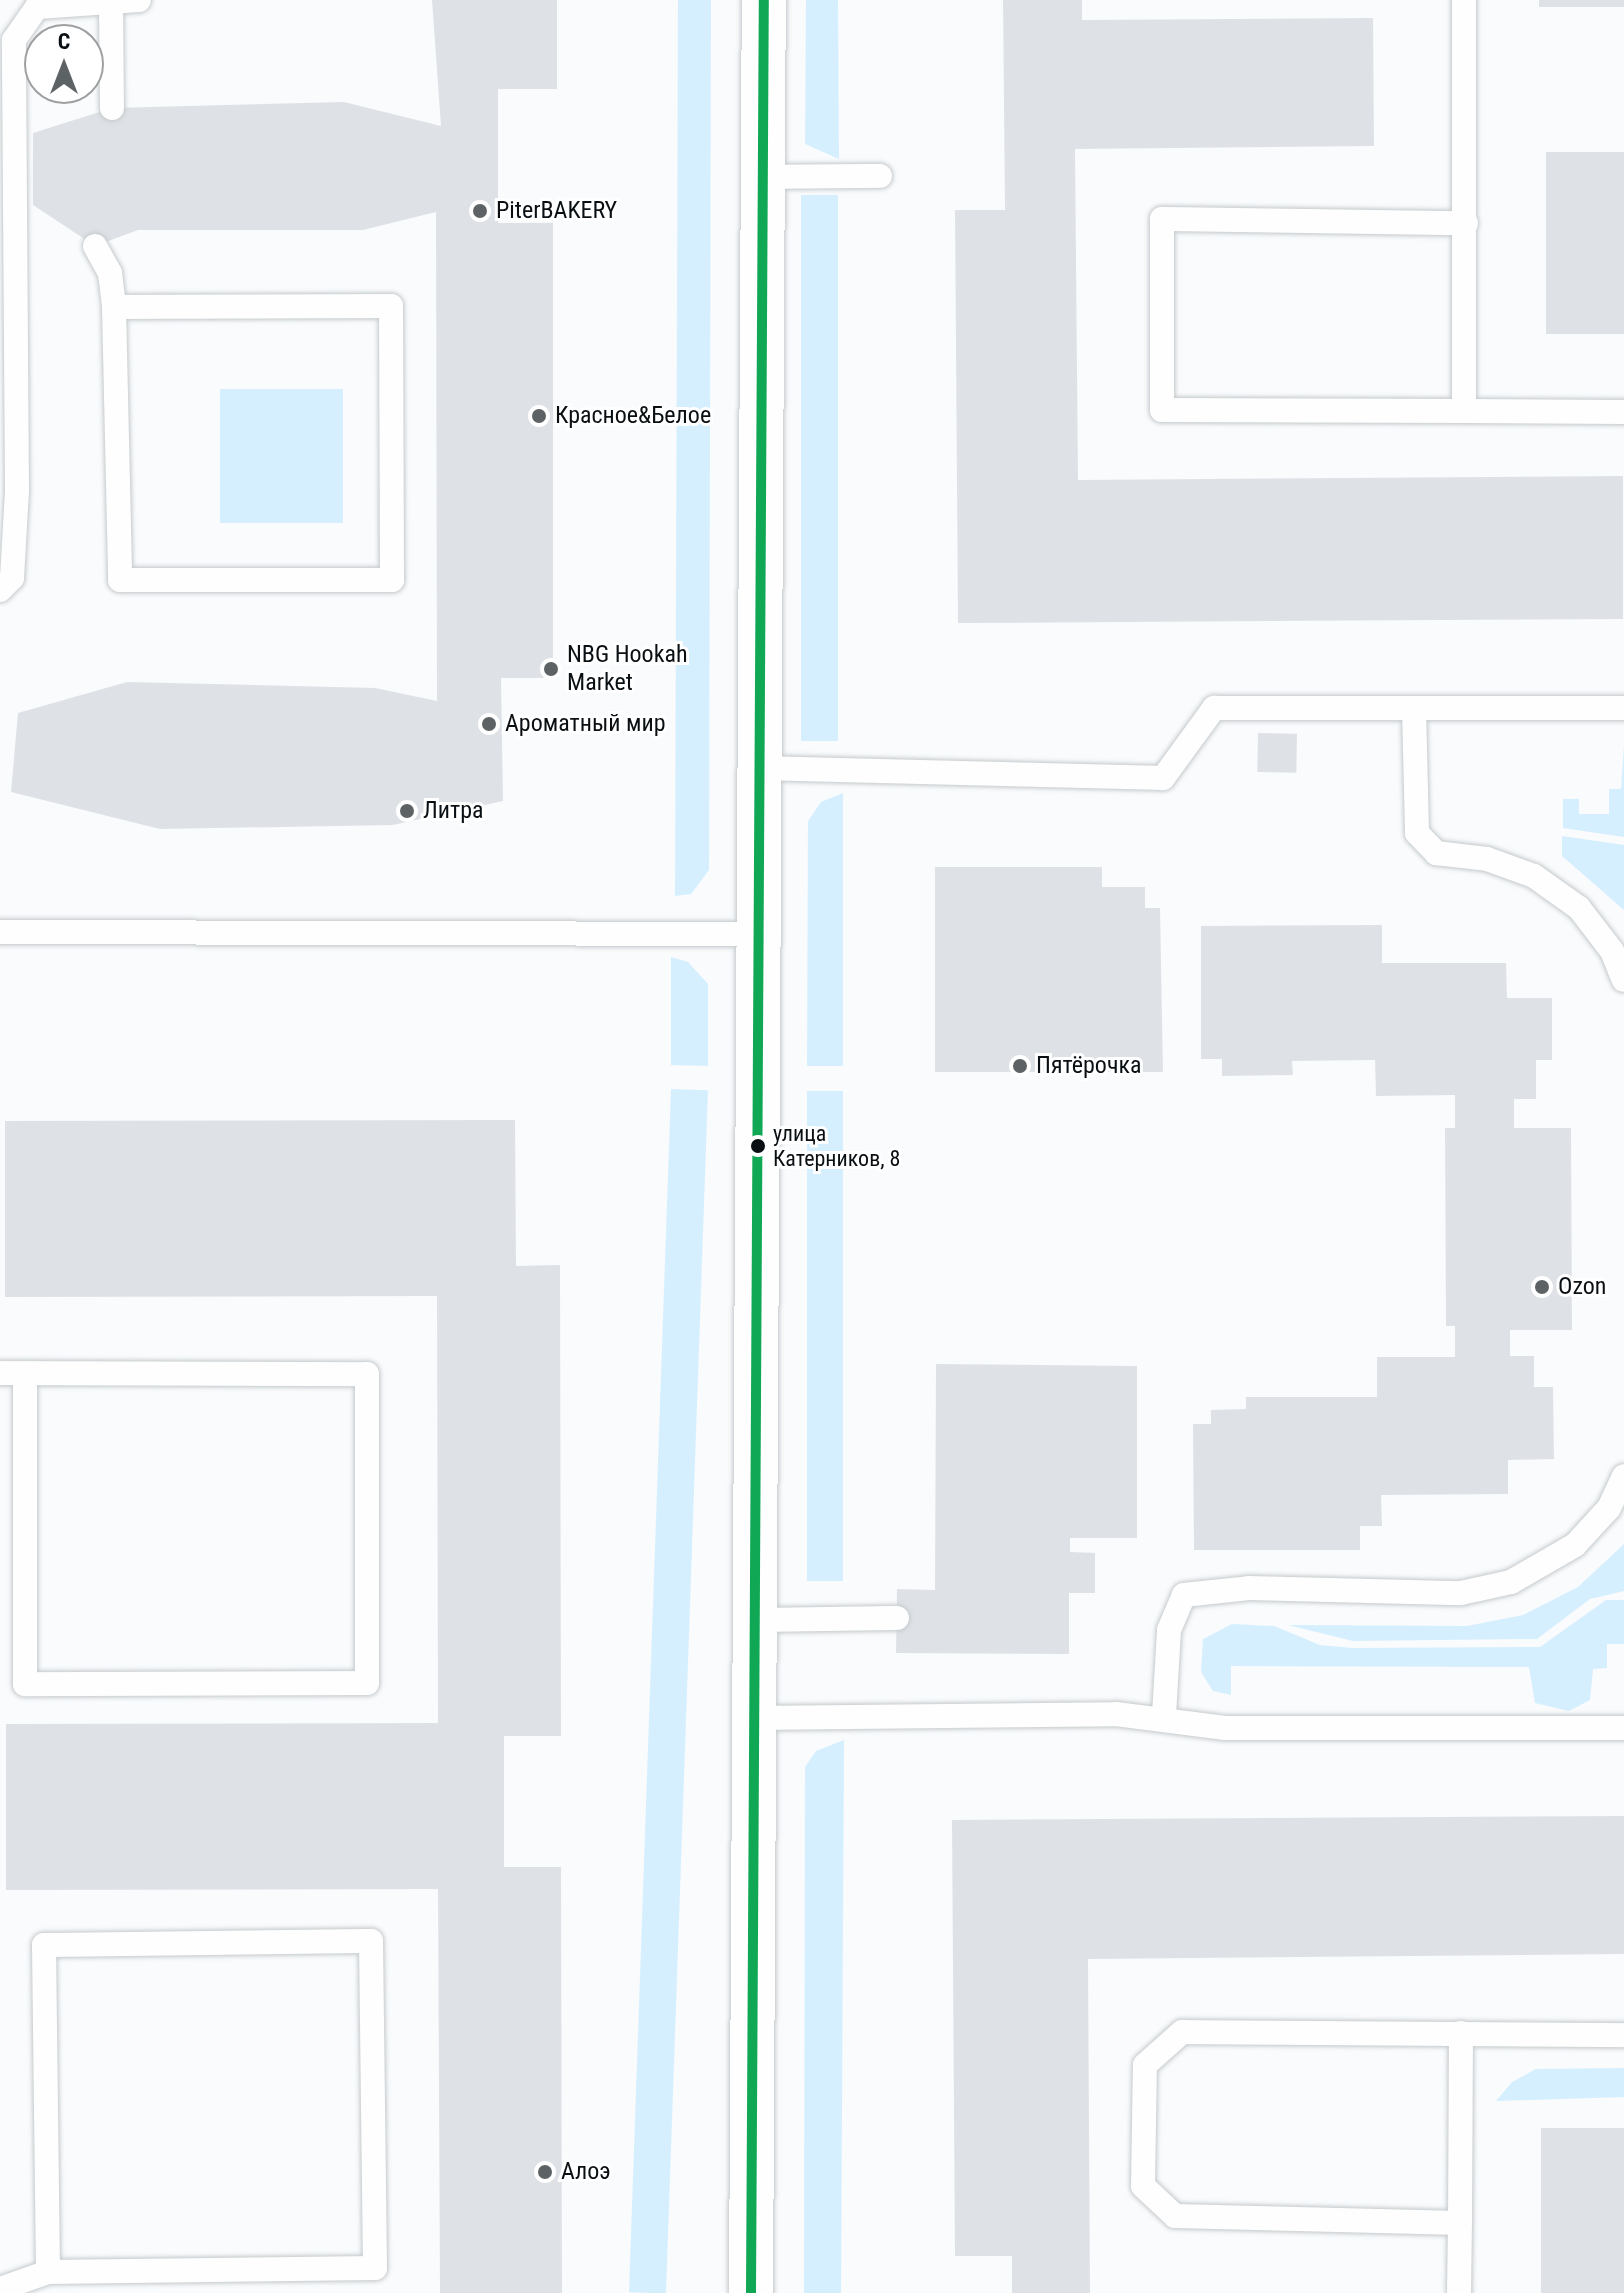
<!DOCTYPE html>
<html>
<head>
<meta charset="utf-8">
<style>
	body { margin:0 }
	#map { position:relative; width:1624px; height:2293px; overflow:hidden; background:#f9fbfd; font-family:"Roboto Condensed",sans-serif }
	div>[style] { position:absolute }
	.green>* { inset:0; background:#d6effe; transform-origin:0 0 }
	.building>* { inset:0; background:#dee2e7; transform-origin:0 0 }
	.roads { filter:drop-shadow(0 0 2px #c5cacc) drop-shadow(0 0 2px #c5cacc) }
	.lane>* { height:24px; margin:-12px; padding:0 12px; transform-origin:12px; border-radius:12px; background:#fefeff }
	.street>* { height:44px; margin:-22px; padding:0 22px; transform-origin:22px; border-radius:22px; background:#fefeff }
	.bus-1>* { height:10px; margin:-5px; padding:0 5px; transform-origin:5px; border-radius:5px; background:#10a855 }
	.dots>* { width:22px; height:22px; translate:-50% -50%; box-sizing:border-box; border:4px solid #fff; border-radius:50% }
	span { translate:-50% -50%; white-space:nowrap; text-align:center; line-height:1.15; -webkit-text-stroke:6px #fff; paint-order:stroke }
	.bus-label { font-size:22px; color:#090f12 }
	.left { translate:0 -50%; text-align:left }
	.poi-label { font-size:24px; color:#090f12 }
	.north { position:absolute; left:24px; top:24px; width:80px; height:80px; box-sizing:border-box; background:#fff; border:2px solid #9d9fa0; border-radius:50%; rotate:0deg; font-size:22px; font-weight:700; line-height:32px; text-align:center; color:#090f12 }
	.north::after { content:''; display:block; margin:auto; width:28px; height:36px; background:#5d6264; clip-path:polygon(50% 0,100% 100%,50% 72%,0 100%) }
</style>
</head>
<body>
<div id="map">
	<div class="green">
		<i style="clip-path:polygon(678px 0,711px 0,709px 870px,691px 894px,675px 896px)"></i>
		<i style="clip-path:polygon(806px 0,838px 0,839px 159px,805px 144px)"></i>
		<i style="left:838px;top:195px;width:546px;height:37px;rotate:90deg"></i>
		<i style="left:220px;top:389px;width:123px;height:134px"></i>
		<i style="clip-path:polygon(1624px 745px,1624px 837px,1563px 828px,1563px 799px,1579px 799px,1579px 814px,1609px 814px,1609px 789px,1621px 789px)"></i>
		<i style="clip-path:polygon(843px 793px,843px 1066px,807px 1066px,808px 821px,821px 802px)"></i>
		<i style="clip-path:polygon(1562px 836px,1624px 845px,1624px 910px,1562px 856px)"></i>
		<i style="clip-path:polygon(671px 957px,688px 962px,708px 984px,708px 1066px,671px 1065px)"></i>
		<i style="left:671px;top:1089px;width:37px;height:1204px;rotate:2deg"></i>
		<i style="left:807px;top:1091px;width:36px;height:490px"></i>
		<i style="clip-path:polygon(1624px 1544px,1624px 1591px,1590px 1599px,1537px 1639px,1353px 1641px,1288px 1625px,1467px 1626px,1523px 1615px,1578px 1587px)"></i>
		<i style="clip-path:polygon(1606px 1600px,1624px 1600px,1624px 1644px,1607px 1644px,1607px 1668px,1593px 1669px,1590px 1700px,1569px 1711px,1535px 1703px,1529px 1667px,1231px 1666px,1231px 1695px,1213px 1691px,1201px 1672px,1203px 1639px,1232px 1624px,1274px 1626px,1320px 1645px,1353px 1648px,1540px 1647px)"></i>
		<i style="clip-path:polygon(844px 1740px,841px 2293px,804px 2293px,805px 1767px,816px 1751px)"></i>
		<i style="clip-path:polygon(1624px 2068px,1624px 2097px,1496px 2101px,1512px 2082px,1536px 2069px)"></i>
	</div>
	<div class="building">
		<i style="clip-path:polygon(432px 0,557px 0,557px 89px,498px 89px,498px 223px,553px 223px,553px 678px,501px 678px,503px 801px,393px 825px,160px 829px,11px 792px,18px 713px,127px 682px,375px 688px,437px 701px,436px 212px,363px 230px,138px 230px,95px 246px,33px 205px,33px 133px,112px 108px,344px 102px,441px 126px)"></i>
		<i style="clip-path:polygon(1003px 0,1082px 0,1082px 20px,1373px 18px,1374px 146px,1075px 149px,1078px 480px,1623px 476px,1623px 619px,958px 623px,955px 210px,1005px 210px)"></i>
		<i style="left:1539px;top:0;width:85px;height:7px"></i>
		<i style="left:1546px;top:152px;width:78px;height:182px"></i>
		<i style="left:1258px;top:733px;width:39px;height:39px;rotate:1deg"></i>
		<i style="clip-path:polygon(935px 867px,1102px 867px,1102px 887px,1145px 887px,1145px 908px,1160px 908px,1163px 1072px,935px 1072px)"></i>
		<i style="clip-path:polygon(1382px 925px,1382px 963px,1506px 963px,1507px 998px,1552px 998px,1552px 1060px,1536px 1060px,1536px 1099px,1514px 1099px,1514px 1128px,1571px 1128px,1572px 1330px,1510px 1330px,1510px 1356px,1534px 1356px,1534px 1387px,1553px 1387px,1554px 1459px,1508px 1460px,1508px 1494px,1381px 1495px,1382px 1526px,1360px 1526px,1360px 1550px,1194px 1550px,1193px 1424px,1211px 1424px,1211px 1410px,1246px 1409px,1246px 1397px,1377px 1397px,1377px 1357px,1455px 1357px,1455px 1326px,1446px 1326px,1445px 1128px,1455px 1128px,1455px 1095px,1376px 1096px,1375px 1060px,1292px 1061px,1293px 1075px,1222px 1076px,1222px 1059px,1201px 1059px,1201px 926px)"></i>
		<i style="clip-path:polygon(515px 1120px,516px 1266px,560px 1265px,561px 1736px,504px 1736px,504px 1867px,561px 1867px,562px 2293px,440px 2293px,438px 1889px,6px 1890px,6px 1724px,438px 1723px,437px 1296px,5px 1297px,5px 1121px)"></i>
		<i style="clip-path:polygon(936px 1364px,1137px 1366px,1137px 1538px,1070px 1538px,1070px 1552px,1095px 1553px,1095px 1593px,1069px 1593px,1069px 1654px,896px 1653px,897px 1589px,935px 1590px)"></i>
		<i style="clip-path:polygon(1624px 1816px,1624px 1954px,1088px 1959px,1090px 2293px,1012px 2293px,1012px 2256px,955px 2256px,952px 1820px)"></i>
		<i style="left:1624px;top:2128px;width:165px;height:83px;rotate:90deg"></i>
	</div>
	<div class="roads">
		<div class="lane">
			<i style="left:111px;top:0;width:108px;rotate:89.5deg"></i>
			<i style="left:1464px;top:0;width:411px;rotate:90deg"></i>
			<i style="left:1464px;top:411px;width:160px;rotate:0.4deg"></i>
			<i style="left:763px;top:177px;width:117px;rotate:-0.5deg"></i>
			<i style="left:95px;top:246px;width:31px;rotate:61deg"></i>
			<i style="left:110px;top:273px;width:34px;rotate:83deg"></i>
			<i style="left:114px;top:307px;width:273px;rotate:88.7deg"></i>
			<i style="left:120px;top:580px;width:272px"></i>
			<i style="left:392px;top:580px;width:274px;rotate:-90.2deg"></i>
			<i style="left:391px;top:306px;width:277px;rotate:179.8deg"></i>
			<i style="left:1464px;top:411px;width:302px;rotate:-179.8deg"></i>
			<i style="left:1162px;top:410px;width:191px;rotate:-90deg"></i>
			<i style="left:1162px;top:219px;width:304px;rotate:0.8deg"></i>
			<i style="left:0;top:590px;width:17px;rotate:-45deg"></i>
			<i style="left:12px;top:578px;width:87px;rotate:-86.7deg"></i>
			<i style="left:17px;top:491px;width:451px;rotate:-90.4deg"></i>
			<i style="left:14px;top:40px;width:40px;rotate:-55.1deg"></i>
			<i style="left:37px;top:7px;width:102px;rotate:-3.9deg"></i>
			<i style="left:1624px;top:708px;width:210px;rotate:180deg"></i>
			<i style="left:1414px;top:708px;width:125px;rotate:88.6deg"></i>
			<i style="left:1417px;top:833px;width:28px;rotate:46deg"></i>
			<i style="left:1436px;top:853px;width:51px;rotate:6.7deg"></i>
			<i style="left:1487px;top:859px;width:50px;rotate:19.9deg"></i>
			<i style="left:1534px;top:876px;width:55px;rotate:35.4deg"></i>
			<i style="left:1579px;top:908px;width:54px;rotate:52.5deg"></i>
			<i style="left:1612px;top:951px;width:31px;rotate:68deg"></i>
			<i style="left:760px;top:768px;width:403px;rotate:1.4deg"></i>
			<i style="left:1163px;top:778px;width:87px;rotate:-53.9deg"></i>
			<i style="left:1214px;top:708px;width:200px"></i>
			<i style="left:0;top:932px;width:759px;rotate:0.15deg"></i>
			<i style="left:0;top:1373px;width:367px;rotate:0.2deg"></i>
			<i style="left:367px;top:1374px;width:309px;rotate:90deg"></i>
			<i style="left:367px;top:1683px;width:342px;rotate:179.8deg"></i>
			<i style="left:25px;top:1684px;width:309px;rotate:-90deg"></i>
			<i style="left:755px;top:1620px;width:142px;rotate:-0.8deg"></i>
			<i style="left:1164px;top:1715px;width:85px;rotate:-86.6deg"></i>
			<i style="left:1169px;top:1630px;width:38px;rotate:-67deg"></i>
			<i style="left:1184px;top:1595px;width:65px;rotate:-6.1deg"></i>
			<i style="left:1249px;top:1588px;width:212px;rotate:1.4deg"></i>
			<i style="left:1461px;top:1593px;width:51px;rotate:-12.4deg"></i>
			<i style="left:1511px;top:1582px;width:74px;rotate:-30deg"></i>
			<i style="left:1575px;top:1545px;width:50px;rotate:-47.4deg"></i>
			<i style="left:1609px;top:1508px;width:35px;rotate:-65deg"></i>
			<i style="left:754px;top:1718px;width:362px;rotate:-0.6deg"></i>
			<i style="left:1116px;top:1714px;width:110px;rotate:7.3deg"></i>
			<i style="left:1225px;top:1728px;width:399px"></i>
			<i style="left:1460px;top:2223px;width:190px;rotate:-89.7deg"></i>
			<i style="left:0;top:2289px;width:51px;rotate:-19.5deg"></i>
			<i style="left:48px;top:2272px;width:327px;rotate:-0.7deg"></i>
			<i style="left:375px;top:2268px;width:327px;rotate:-90.7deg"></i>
			<i style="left:371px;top:1941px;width:327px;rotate:179.3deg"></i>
			<i style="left:44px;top:1945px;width:327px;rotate:89.3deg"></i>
			<i style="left:1459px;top:2293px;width:70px;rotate:-89.2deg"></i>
			<i style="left:1460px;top:2223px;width:285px;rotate:-178.6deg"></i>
			<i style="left:1175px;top:2216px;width:44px;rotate:-136.8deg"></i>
			<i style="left:1143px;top:2186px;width:121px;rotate:-89.1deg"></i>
			<i style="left:1145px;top:2065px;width:50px;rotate:-41.7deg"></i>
			<i style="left:1182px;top:2032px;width:442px;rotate:0.4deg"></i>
		</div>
		<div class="street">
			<i style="left:751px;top:2293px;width:2293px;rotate:-89.68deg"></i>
		</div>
	</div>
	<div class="bus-1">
		<i style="left:751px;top:2293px;width:2293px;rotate:-89.68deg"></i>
	</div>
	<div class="dots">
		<i style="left:480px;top:211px;background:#5d6264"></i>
		<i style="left:539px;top:416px;background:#5d6264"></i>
		<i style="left:551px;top:669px;background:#5d6264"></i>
		<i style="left:489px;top:724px;background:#5d6264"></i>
		<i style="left:407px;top:811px;background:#5d6264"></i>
		<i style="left:1020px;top:1066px;background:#5d6264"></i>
		<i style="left:758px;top:1146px;background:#090f12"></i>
		<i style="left:1542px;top:1287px;background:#5d6264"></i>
		<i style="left:545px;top:2172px;background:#5d6264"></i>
	</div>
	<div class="bus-label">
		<span class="left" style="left:773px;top:1146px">улица<br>Катерников, 8</span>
	</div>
	<div class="poi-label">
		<span class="left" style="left:496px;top:211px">PiterBAKERY</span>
		<span class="left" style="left:555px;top:416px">Красное&amp;Белое</span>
		<span class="left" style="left:567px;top:669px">NBG Hookah<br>Market</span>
		<span class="left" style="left:505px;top:724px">Ароматный мир</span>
		<span class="left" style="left:423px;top:811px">Литра</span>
		<span class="left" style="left:1036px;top:1066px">Пятёрочка</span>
		<span class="left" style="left:1558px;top:1287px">Ozon</span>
		<span class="left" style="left:561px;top:2172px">Алоэ</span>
	</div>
	<div class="north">С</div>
</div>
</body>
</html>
